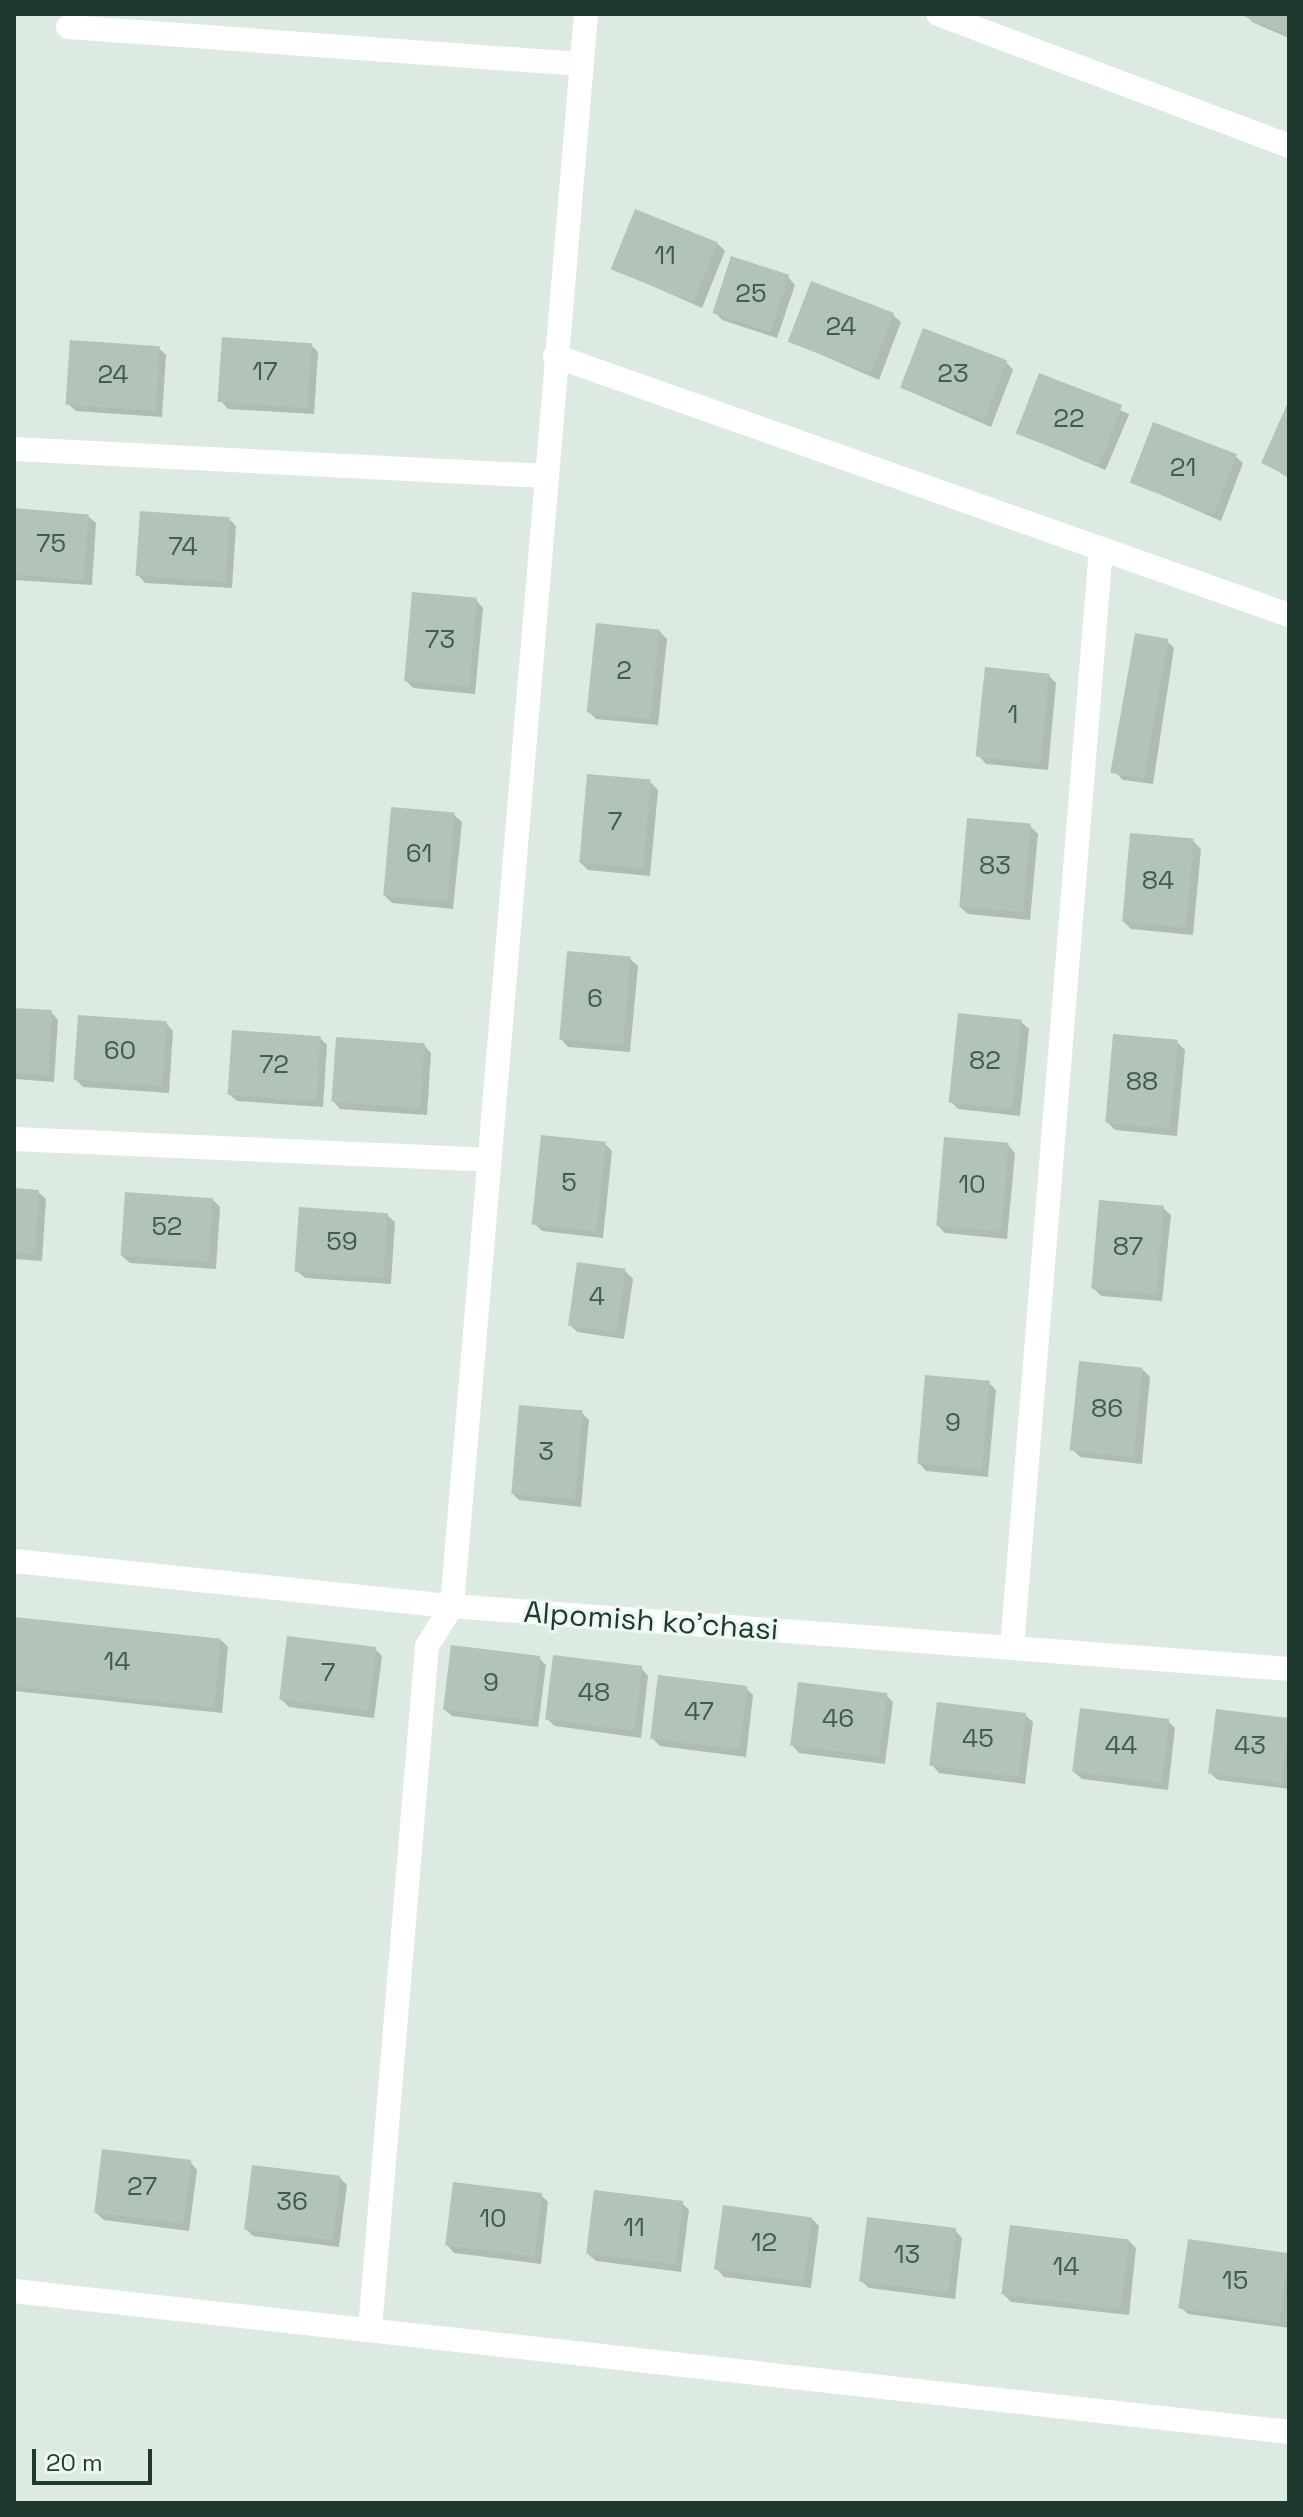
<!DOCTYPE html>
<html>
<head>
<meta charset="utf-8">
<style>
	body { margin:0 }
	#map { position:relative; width:1303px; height:2517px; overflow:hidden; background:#dceae2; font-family:"Space Grotesk",sans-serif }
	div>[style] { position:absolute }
	.shadow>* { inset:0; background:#0003; transform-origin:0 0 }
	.building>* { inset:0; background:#b2c4ba; transform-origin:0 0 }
	.street>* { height:24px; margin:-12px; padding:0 12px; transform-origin:12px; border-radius:12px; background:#fff }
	span { translate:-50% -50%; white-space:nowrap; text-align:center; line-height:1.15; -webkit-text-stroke:6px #edf6f0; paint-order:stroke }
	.number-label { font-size:26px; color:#435c50 }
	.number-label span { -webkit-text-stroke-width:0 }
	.street-label { font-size:30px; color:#1e392d }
	.frame { position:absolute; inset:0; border:16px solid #1e392d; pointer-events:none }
	.scale { position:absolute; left:32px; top:2449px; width:120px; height:36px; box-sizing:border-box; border:4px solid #1e392d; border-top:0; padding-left:10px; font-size:24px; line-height:28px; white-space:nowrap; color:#1e392d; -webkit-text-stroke:6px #edf6f0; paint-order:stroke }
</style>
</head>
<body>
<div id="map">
	<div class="shadow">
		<i style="clip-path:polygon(1245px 14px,1289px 14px,1289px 38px,1252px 22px)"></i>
		<i style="clip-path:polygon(717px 243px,725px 251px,702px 308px,614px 269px)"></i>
		<i style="clip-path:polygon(788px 277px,795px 285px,777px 338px,722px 320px,715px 312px)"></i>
		<i style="clip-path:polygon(893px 315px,901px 322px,879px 380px,790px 341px)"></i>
		<i style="clip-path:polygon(311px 345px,318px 352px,314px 414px,228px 409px,221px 401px)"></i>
		<i style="clip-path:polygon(159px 348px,166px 355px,162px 417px,76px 411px,68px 404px)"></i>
		<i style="clip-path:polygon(1006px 362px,1013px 370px,991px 427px,902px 388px)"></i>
		<i style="left:1040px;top:376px;width:97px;height:61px;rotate:23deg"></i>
		<i style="clip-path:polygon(1289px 405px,1289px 478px,1264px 463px)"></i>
		<i style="clip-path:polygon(1235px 456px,1243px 463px,1221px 521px,1132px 482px)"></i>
		<i style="clip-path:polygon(14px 510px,88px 516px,96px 523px,92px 585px,14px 580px)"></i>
		<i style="clip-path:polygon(229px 519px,236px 526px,232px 588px,145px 583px,138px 575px)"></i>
		<i style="clip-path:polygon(476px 600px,483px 608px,475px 694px,413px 688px,406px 681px)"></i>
		<i style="clip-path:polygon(659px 631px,667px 639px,658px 725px,596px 719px,589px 712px)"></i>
		<i style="clip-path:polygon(1167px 641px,1174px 648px,1153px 784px,1123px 780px,1115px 772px)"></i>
		<i style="clip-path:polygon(1049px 676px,1056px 683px,1048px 770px,986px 764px,979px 756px)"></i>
		<i style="clip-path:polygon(650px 782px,658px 790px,650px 876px,588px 870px,580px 862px)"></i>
		<i style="clip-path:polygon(454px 815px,462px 822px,453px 909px,392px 903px,384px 895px)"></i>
		<i style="clip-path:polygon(1030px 826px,1038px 834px,1030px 920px,968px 914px,960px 907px)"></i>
		<i style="clip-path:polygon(1193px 841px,1201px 849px,1193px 935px,1131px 929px,1123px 921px)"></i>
		<i style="clip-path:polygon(630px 959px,638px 966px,630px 1052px,568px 1047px,561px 1039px)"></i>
		<i style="clip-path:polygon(14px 1010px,51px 1012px,58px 1020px,54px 1082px,14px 1079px)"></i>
		<i style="clip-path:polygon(1021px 1022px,1029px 1029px,1020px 1116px,958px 1109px,951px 1102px)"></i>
		<i style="clip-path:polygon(166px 1023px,173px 1031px,169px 1093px,83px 1087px,76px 1080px)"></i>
		<i style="clip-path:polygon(320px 1038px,327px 1045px,323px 1107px,237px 1101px,229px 1094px)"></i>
		<i style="clip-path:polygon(1177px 1042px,1185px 1050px,1177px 1136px,1115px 1130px,1107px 1122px)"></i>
		<i style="clip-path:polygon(424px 1045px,431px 1053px,427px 1115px,340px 1109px,333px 1101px)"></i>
		<i style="clip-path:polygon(605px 1144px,612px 1151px,603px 1238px,542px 1231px,535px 1224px)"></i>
		<i style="clip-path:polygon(1008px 1145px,1015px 1153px,1007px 1239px,945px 1233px,938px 1226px)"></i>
		<i style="clip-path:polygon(14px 1190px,38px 1192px,46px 1199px,42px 1261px,14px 1259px)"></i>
		<i style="clip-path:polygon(213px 1200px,220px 1207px,216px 1269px,130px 1263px,122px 1256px)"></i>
		<i style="clip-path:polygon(1163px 1208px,1171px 1215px,1162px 1301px,1101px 1296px,1093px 1288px)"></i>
		<i style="clip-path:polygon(387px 1215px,395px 1222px,391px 1284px,305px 1278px,297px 1271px)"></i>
		<i style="clip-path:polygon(625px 1271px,633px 1279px,624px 1339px,577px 1332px,570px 1325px)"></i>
		<i style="clip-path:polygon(1143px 1370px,1150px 1377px,1142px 1464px,1080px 1457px,1073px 1450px)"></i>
		<i style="clip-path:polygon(989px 1383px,996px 1390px,988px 1477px,926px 1471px,919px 1463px)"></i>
		<i style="clip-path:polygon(582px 1413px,589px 1420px,581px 1507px,519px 1500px,512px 1493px)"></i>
		<i style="clip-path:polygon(14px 1619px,221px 1640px,228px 1647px,222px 1713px,14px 1691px)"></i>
		<i style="clip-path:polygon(375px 1649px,382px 1656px,374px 1718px,289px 1707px,281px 1699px)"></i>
		<i style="clip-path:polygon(539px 1658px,546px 1665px,538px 1727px,452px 1716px,444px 1709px)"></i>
		<i style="clip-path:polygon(641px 1668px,648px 1676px,641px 1738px,555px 1726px,547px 1719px)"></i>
		<i style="clip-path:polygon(746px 1688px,753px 1695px,746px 1757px,660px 1746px,652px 1738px)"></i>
		<i style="clip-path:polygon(886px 1695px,893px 1702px,885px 1764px,799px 1753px,792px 1745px)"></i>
		<i style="clip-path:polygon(1025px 1715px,1033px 1722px,1025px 1784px,939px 1773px,932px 1765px)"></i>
		<i style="clip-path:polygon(1289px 1720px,1289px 1789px,1218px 1780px,1210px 1773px)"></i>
		<i style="clip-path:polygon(1168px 1721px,1175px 1728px,1168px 1790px,1082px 1779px,1074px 1772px)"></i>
		<i style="clip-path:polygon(190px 2162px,197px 2170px,189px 2231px,104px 2220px,96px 2213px)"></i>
		<i style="clip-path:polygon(340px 2178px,347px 2185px,339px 2247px,253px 2236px,245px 2228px)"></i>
		<i style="clip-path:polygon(541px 2195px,548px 2202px,541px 2264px,454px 2253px,447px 2245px)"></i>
		<i style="clip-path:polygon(682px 2203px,689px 2210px,681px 2272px,596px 2261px,588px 2254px)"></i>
		<i style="clip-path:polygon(811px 2218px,819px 2226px,811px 2288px,724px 2277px,717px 2269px)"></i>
		<i style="clip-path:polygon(955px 2230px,962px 2238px,955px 2299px,869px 2288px,861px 2281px)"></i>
		<i style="clip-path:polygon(1128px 2240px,1136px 2248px,1129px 2315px,1011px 2302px,1004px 2295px)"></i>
		<i style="clip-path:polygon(1289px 2255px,1289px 2328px,1188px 2314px,1180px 2307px)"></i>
	</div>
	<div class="building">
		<i style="clip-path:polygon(1239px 14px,1289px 14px,1289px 36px)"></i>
		<i style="left:635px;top:209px;width:89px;height:65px;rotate:22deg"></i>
		<i style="left:731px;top:256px;width:61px;height:60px;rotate:18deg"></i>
		<i style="left:811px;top:281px;width:89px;height:65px;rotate:21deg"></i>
		<i style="left:923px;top:328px;width:90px;height:64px;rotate:21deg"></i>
		<i style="left:222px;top:337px;width:90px;height:65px;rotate:4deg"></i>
		<i style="left:70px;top:340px;width:90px;height:65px;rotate:4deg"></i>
		<i style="left:1039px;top:373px;width:89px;height:65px;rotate:21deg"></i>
		<i style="clip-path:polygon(1289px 400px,1289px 472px,1287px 475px,1261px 463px)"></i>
		<i style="left:1153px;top:422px;width:90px;height:65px;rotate:21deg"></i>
		<i style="left:14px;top:508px;width:75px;height:66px;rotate:5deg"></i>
		<i style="left:140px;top:511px;width:90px;height:65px;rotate:4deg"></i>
		<i style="left:412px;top:592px;width:65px;height:89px;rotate:5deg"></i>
		<i style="left:596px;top:623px;width:64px;height:90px;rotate:6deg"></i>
		<i style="left:1135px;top:633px;width:34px;height:142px;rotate:10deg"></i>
		<i style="left:985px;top:667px;width:65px;height:90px;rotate:6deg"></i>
		<i style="left:587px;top:774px;width:64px;height:89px;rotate:5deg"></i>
		<i style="left:391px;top:807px;width:64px;height:89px;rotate:5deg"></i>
		<i style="left:967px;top:818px;width:64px;height:89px;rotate:5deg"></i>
		<i style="left:1130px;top:833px;width:64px;height:89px;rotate:5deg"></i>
		<i style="left:567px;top:951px;width:64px;height:89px;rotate:5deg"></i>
		<i style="left:14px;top:1008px;width:38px;height:65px;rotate:3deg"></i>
		<i style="left:958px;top:1013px;width:64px;height:90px;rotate:6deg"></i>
		<i style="left:78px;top:1015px;width:89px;height:65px;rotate:4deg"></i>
		<i style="left:232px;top:1030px;width:89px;height:65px;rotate:4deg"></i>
		<i style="left:1113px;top:1034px;width:65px;height:89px;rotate:5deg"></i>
		<i style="left:336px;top:1037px;width:89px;height:65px;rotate:4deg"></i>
		<i style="left:541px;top:1135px;width:65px;height:90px;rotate:6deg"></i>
		<i style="left:944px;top:1137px;width:65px;height:89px;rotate:5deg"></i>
		<i style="clip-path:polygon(14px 1188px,39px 1190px,35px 1254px,14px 1253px)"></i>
		<i style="left:125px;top:1192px;width:88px;height:64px;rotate:4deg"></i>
		<i style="left:1099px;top:1200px;width:65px;height:89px;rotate:5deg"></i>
		<i style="left:299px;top:1207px;width:89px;height:65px;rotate:4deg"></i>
		<i style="left:577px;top:1262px;width:49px;height:64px;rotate:8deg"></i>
		<i style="left:1079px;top:1361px;width:64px;height:90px;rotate:6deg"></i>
		<i style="left:925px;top:1375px;width:65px;height:89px;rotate:5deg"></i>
		<i style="left:519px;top:1405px;width:64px;height:89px;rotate:5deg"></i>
		<i style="left:14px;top:1617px;width:208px;height:69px;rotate:6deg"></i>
		<i style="left:287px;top:1636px;width:90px;height:64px;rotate:7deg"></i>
		<i style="left:451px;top:1645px;width:90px;height:65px;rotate:7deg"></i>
		<i style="left:553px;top:1655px;width:90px;height:65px;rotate:7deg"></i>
		<i style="left:658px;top:1675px;width:90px;height:64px;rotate:7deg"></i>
		<i style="left:798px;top:1682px;width:90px;height:64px;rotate:7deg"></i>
		<i style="left:937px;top:1702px;width:90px;height:64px;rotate:7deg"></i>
		<i style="left:1080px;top:1708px;width:90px;height:64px;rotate:7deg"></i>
		<i style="left:1216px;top:1709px;width:74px;height:65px;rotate:7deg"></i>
		<i style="left:102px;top:2149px;width:90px;height:64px;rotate:7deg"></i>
		<i style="left:252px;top:2165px;width:89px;height:65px;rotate:7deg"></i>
		<i style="left:453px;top:2182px;width:90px;height:64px;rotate:7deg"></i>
		<i style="left:594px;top:2190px;width:90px;height:64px;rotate:7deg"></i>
		<i style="left:723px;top:2205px;width:90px;height:65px;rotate:8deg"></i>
		<i style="left:867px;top:2217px;width:90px;height:65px;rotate:7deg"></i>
		<i style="left:1010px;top:2225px;width:120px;height:70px;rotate:7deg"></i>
		<i style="left:1188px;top:2239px;width:102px;height:70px;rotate:8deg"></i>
	</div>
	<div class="street">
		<i style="left:938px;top:14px;width:375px;rotate:20.6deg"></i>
		<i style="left:68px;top:27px;width:514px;rotate:4.13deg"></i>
		<i style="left:555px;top:356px;width:778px;rotate:19.44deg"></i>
		<i style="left:14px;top:449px;width:532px;rotate:2.91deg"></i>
		<i style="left:14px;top:1139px;width:475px;rotate:2.5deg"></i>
		<i style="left:14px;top:1561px;width:440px;rotate:5.9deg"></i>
		<i style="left:452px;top:1606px;width:839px;rotate:4.3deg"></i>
		<i style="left:1012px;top:1647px;width:1102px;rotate:-85.37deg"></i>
		<i style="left:14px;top:2291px;width:1283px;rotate:6.31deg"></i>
		<i style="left:370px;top:2329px;width:685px;rotate:-85.23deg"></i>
		<i style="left:427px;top:1646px;width:47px;rotate:-58deg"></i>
		<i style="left:452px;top:1606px;width:1598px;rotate:-85.19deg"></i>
	</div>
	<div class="number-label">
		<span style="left:665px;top:256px">11</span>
		<span style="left:751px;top:294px">25</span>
		<span style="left:841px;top:327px">24</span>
		<span style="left:265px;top:372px">17</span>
		<span style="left:953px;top:374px">23</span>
		<span style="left:113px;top:375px">24</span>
		<span style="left:1069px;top:419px">22</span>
		<span style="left:1183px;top:468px">21</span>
		<span style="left:51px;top:544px">75</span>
		<span style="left:183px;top:547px">74</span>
		<span style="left:440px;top:640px">73</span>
		<span style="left:624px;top:671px">2</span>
		<span style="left:1013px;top:715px">1</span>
		<span style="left:615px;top:822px">7</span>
		<span style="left:419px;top:854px">61</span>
		<span style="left:995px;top:866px">83</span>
		<span style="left:1158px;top:881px">84</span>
		<span style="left:595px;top:999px">6</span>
		<span style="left:120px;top:1051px">60</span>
		<span style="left:985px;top:1061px">82</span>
		<span style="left:274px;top:1065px">72</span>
		<span style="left:1142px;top:1082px">88</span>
		<span style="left:569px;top:1183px">5</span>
		<span style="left:972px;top:1185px">10</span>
		<span style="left:167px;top:1227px">52</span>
		<span style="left:342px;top:1242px">59</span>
		<span style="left:1128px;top:1247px">87</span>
		<span style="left:597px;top:1297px">4</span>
		<span style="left:1107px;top:1409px">86</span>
		<span style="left:953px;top:1423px">9</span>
		<span style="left:546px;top:1452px">3</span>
		<span style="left:117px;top:1662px">14</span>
		<span style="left:328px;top:1673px">7</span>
		<span style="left:491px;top:1683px">9</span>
		<span style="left:594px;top:1693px">48</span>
		<span style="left:699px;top:1712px">47</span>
		<span style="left:838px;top:1719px">46</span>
		<span style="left:978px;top:1739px">45</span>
		<span style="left:1121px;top:1746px">44</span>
		<span style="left:1250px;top:1746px">43</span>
		<span style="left:142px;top:2187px">27</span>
		<span style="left:292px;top:2202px">36</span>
		<span style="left:493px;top:2219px">10</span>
		<span style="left:634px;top:2228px">11</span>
		<span style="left:764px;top:2243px">12</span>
		<span style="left:907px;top:2255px">13</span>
		<span style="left:1066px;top:2267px">14</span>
		<span style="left:1235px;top:2281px">15</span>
	</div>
	<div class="street-label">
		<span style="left:651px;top:1621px;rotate:4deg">Alpomish ko'chasi</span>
	</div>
	<div class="frame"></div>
	<div class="scale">20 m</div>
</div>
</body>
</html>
